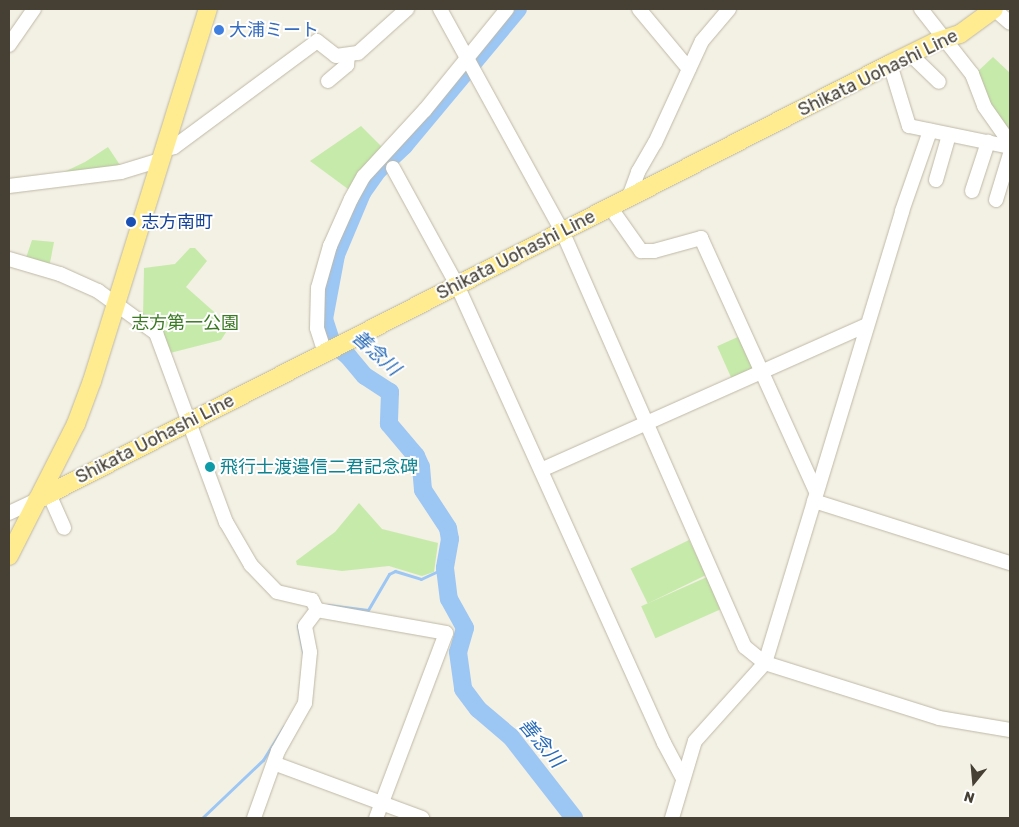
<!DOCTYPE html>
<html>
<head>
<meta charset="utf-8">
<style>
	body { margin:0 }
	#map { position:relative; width:1019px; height:827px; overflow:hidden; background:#f3f0e4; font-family:Rubik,"Noto Sans JP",sans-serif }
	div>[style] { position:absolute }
	.green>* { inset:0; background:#c6eaaa; transform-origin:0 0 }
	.stream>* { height:3px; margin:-1.5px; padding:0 1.5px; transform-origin:1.5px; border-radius:1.5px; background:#9cc6f4 }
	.river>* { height:18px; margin:-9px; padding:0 9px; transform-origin:9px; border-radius:9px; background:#9cc6f4 }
	.roads { filter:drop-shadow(0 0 1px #bfb9a6) drop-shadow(0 0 1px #bfb9a6) }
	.minor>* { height:14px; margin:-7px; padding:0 7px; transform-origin:7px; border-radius:7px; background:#fff }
	.major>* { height:18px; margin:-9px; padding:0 9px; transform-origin:9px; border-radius:9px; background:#ffec91 }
	.dots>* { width:14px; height:14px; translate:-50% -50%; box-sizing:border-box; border:2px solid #fff; border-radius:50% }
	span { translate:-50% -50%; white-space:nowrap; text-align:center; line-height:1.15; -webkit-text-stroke:4px #fff; paint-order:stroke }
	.shop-label { font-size:18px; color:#366cbe }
	.left { translate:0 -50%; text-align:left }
	.street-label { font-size:18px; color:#454033 }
	.transit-label { font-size:18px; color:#164399 }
	.park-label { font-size:18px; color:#3b7924 }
	.culture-label { font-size:18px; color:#0d838f }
	.water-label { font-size:19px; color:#286ab6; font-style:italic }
	.frame { position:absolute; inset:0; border:10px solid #454033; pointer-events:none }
	.north { position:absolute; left:949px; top:757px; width:50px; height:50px; -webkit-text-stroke:4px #fff; paint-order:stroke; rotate:197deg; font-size:14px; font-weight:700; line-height:20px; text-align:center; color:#454033 }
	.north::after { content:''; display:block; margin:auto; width:18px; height:22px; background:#454033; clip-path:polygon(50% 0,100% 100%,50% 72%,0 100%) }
</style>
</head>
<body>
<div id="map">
	<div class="green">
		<i style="clip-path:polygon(993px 57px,1010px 73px,1010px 139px,974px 75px)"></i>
		<i style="clip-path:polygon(361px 126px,386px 151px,352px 192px,310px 161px)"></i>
		<i style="clip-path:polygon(108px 147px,122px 168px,62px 173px,85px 162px)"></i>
		<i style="clip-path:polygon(32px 240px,54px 242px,49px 268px,25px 261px)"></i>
		<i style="clip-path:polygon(190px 248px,195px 248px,207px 261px,186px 287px,230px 326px,221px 340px,170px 353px,143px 317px,144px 268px,175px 264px)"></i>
		<i style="left:740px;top:336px;width:36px;height:25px;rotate:66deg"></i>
		<i style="clip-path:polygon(359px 503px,382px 529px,438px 543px,434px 572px,422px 576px,389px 566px,342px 571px,297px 565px,296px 561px,335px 532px)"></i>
		<i style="left:689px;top:540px;width:39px;height:65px;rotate:64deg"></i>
		<i style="left:707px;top:577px;width:35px;height:72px;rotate:66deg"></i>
	</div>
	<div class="stream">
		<i style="left:328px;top:605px;width:40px;rotate:7.1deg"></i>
		<i style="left:368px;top:610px;width:42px;rotate:-59.7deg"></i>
		<i style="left:389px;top:574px;width:7px;rotate:-27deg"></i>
		<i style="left:395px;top:571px;width:27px;rotate:17deg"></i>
		<i style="left:421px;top:579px;width:26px;rotate:-25deg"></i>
		<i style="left:304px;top:657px;width:32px;rotate:-101deg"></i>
		<i style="left:298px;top:626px;width:24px;rotate:-54deg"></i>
		<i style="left:202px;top:818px;width:84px;rotate:-43.6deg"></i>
		<i style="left:263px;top:760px;width:40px;rotate:-58deg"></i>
	</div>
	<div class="river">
		<i style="left:518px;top:9px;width:178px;rotate:129.8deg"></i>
		<i style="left:404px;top:146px;width:35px;rotate:137deg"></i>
		<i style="left:378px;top:170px;width:28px;rotate:125deg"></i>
		<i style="left:362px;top:193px;width:67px;rotate:112.8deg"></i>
		<i style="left:336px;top:255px;width:65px;rotate:100.6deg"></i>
		<i style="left:324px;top:319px;width:25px;rotate:72deg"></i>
		<i style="left:332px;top:343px;width:21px;rotate:39deg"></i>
		<i style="left:348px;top:356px;width:26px;rotate:50deg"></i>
		<i style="left:365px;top:376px;width:30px;rotate:33deg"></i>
		<i style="left:390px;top:392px;width:32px;rotate:92deg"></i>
		<i style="left:389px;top:424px;width:42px;rotate:49.8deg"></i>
		<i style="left:416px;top:456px;width:12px;rotate:66deg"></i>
		<i style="left:421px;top:467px;width:23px;rotate:85deg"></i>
		<i style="left:423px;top:490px;width:45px;rotate:56.7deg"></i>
		<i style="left:448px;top:528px;width:11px;rotate:80deg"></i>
		<i style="left:450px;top:539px;width:29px;rotate:100deg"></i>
		<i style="left:445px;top:568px;width:31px;rotate:83deg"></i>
		<i style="left:449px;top:599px;width:33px;rotate:61deg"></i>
		<i style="left:465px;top:628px;width:25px;rotate:106deg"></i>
		<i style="left:458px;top:652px;width:37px;rotate:82deg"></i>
		<i style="left:463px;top:689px;width:25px;rotate:53deg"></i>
		<i style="left:478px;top:709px;width:43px;rotate:40.3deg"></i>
		<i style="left:511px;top:737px;width:103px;rotate:52.1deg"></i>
	</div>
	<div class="roads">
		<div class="minor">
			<i style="left:440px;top:9px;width:256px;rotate:61.2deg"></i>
			<i style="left:563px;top:233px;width:452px;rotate:66.3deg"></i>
			<i style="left:745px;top:647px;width:26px;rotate:39deg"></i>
			<i style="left:765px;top:663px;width:182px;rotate:17.5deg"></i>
			<i style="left:939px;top:718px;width:72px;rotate:9.6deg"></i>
			<i style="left:639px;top:9px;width:78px;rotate:50.2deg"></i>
			<i style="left:921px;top:9px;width:83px;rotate:51.9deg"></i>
			<i style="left:972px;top:74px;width:34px;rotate:69deg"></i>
			<i style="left:984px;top:106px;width:45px;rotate:54.9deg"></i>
			<i style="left:994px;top:9px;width:21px;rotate:41deg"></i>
			<i style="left:9px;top:45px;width:44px;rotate:-55.2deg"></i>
			<i style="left:910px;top:54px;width:40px;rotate:44deg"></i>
			<i style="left:890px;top:64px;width:65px;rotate:73deg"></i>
			<i style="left:909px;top:126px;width:103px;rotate:11.7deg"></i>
			<i style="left:328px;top:81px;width:25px;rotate:-40deg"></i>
			<i style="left:347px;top:65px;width:9px;rotate:-84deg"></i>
			<i style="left:163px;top:150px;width:11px;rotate:-15deg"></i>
			<i style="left:174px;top:147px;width:178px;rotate:-36.5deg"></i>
			<i style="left:317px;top:41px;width:24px;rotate:38deg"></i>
			<i style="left:336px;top:56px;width:22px;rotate:-8deg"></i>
			<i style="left:358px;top:53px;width:66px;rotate:-41.9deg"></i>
			<i style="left:393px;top:168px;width:133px;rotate:61.3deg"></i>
			<i style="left:457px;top:285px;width:503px;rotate:65.68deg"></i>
			<i style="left:664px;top:743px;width:40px;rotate:62deg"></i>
			<i style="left:936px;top:180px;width:47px;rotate:-73.9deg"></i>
			<i style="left:9px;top:186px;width:113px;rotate:-7.1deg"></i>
			<i style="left:121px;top:172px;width:41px;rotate:-17.1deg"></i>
			<i style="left:972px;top:191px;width:52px;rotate:-71.9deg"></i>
			<i style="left:629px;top:197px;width:27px;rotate:-70deg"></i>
			<i style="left:638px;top:172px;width:34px;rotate:-60deg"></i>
			<i style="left:655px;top:143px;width:112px;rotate:-65.3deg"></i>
			<i style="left:702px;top:41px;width:42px;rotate:-49.8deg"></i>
			<i style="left:996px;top:200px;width:48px;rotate:-73.1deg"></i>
			<i style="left:610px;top:207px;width:54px;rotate:54.8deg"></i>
			<i style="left:641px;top:251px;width:13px"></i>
			<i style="left:654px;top:251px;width:49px;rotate:-15.5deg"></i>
			<i style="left:701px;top:238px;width:279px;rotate:65.6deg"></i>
			<i style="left:9px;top:259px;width:53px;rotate:16.4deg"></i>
			<i style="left:60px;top:274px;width:42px;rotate:24.1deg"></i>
			<i style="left:98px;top:291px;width:72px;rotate:35.9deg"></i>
			<i style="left:156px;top:333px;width:202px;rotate:69.7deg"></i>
			<i style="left:226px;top:522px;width:50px;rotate:59.8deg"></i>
			<i style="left:251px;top:565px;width:37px;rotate:46deg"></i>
			<i style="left:277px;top:592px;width:36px;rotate:13deg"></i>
			<i style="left:312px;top:600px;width:11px;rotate:63deg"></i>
			<i style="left:317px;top:610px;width:131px;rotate:10.1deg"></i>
			<i style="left:446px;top:633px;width:198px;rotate:110.7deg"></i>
			<i style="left:325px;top:353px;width:26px;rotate:-108deg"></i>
			<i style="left:317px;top:328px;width:40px;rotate:-88.6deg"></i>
			<i style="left:318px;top:288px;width:44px;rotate:-74.1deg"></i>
			<i style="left:330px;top:246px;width:51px;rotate:-65.9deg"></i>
			<i style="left:351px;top:199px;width:26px;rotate:-61deg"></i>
			<i style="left:364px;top:176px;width:90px;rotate:-47.3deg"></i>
			<i style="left:425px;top:110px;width:130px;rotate:-50.9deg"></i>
			<i style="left:541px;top:470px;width:357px;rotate:-24deg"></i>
			<i style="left:49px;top:494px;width:37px;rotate:66deg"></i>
			<i style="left:814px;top:501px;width:206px;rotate:17.6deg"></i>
			<i style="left:9px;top:513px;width:31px;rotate:-25deg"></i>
			<i style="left:276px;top:764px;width:156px;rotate:20.3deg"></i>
			<i style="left:254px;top:818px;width:71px;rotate:-70.3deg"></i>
			<i style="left:278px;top:751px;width:55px;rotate:-60.6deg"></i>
			<i style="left:305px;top:703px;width:51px;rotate:-84.4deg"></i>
			<i style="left:310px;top:652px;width:26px;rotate:-101deg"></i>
			<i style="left:305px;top:626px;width:20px;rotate:-53deg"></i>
			<i style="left:672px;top:818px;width:80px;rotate:-73.4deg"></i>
			<i style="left:695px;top:741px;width:105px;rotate:-48.1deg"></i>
			<i style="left:765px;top:663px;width:472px;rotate:-73.1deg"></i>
			<i style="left:902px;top:211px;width:85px;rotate:-70.7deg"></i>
		</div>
		<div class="major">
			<i style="left:37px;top:500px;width:958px;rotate:-27.07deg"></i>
			<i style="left:890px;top:64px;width:50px;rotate:-26.1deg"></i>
			<i style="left:935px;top:42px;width:26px;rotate:-18deg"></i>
			<i style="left:960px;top:34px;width:42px;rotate:-36.3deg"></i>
			<i style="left:9px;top:556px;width:148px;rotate:-63.1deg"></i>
			<i style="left:76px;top:424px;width:46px;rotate:-69.6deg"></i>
			<i style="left:92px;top:381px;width:390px;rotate:-72.7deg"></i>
		</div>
	</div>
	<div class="dots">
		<i style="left:219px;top:30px;background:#3f7fe0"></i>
		<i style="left:131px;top:222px;background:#1a4fb4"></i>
		<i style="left:210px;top:467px;background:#0f9aa8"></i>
	</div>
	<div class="shop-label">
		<span class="left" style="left:229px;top:30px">大浦ミート</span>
	</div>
	<div class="street-label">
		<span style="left:878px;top:73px;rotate:-26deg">Shikata Uohashi Line</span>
		<span style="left:516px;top:255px;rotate:-27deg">Shikata Uohashi Line</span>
		<span style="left:155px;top:439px;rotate:-27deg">Shikata Uohashi Line</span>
	</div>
	<div class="transit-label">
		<span class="left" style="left:141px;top:222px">志方南町</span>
	</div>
	<div class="park-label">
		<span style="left:185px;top:323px">志方第一公園</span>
	</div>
	<div class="culture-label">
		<span class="left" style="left:220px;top:467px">飛行士渡邉信二君記念碑</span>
	</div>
	<div class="water-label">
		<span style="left:376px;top:353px;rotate:42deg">善念川</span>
		<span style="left:541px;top:743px;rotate:50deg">善念川</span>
	</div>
	<div class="frame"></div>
	<div class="north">N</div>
</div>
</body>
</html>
